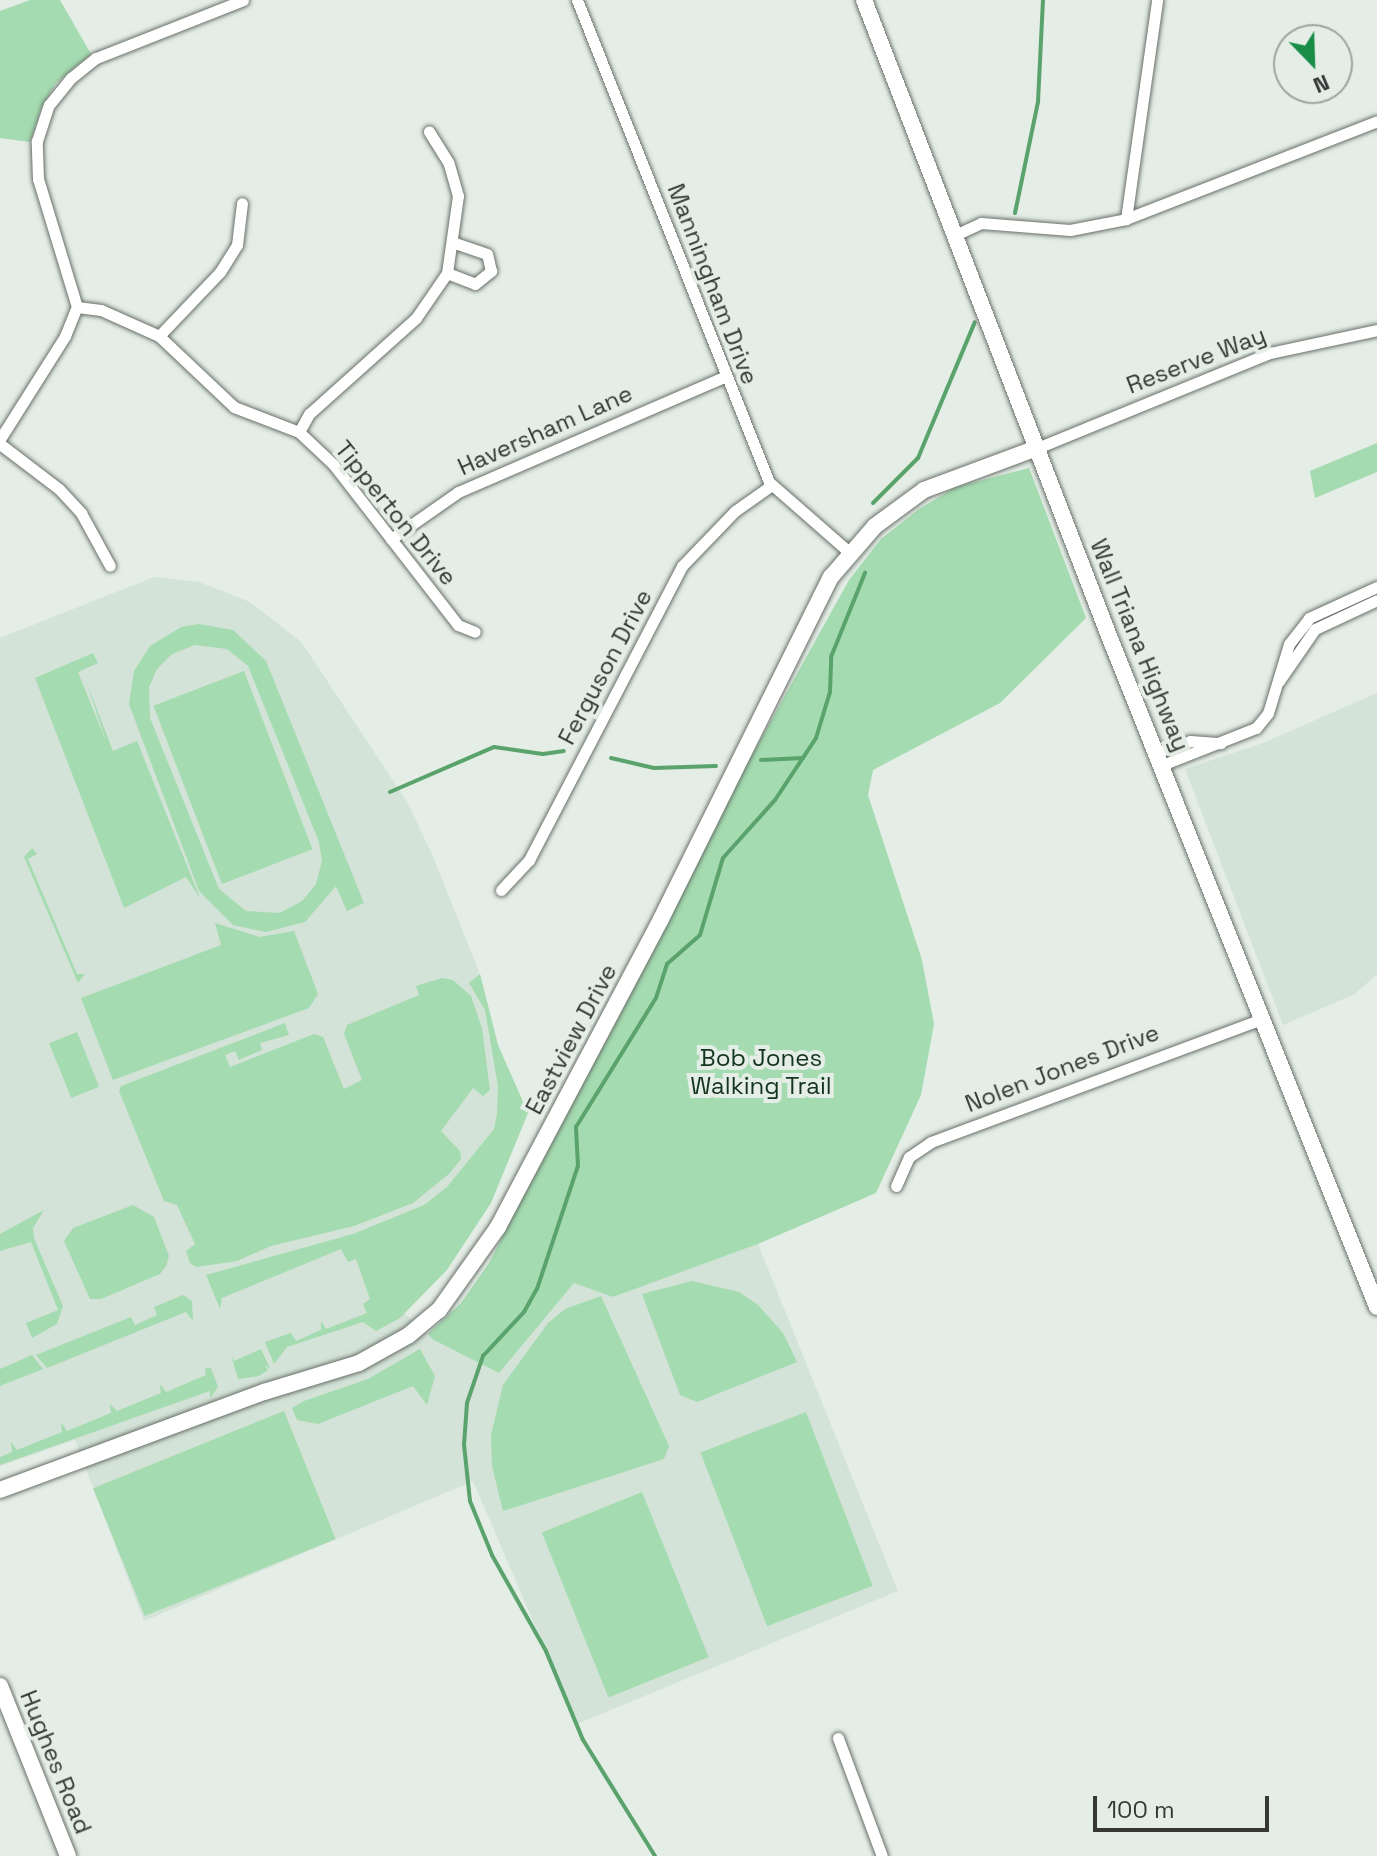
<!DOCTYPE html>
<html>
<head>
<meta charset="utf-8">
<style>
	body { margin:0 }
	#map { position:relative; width:1377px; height:1856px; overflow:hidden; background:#e4ede6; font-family:"Space Grotesk",sans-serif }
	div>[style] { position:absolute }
	.built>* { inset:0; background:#d4e3d7 }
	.green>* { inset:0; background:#a4dbb0; transform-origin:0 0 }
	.stream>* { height:4px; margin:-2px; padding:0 2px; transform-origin:2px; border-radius:2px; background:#5aa36d }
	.roads { filter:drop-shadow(0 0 2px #687069) drop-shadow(0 0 2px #687069) }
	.street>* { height:11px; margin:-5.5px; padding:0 5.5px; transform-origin:5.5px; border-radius:5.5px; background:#fff }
	.secondary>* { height:16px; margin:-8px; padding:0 8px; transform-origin:8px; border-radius:8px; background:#fff }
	span { translate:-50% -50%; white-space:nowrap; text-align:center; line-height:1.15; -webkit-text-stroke:8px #e4ede6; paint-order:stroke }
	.street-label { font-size:24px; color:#353836 }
	.park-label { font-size:24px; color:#14341d }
	.north { position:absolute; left:1273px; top:24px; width:80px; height:80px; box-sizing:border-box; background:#e4ede6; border:2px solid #9ea5a0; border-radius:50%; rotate:157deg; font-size:22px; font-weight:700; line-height:32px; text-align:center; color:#353836 }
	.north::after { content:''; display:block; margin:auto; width:28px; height:36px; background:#198d47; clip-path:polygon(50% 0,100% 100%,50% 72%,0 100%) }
	.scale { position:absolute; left:1093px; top:1796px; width:176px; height:36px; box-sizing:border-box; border:4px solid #353836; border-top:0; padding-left:10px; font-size:24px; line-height:28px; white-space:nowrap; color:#353836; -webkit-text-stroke:6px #e4ede6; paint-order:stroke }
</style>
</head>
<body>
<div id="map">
	<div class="built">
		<i style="clip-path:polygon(154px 577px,199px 582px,250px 602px,300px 641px,312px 658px,406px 800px,432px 854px,480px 974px,498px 1045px,528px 1113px,488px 1199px,401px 1310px,432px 1339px,499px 1372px,574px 1283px,613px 1297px,758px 1244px,898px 1591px,577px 1724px,473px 1481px,144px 1621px,75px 1440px,0 1466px,0 638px)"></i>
		<i style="clip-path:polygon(1377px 693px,1377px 974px,1355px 994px,1283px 1025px,1185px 769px,1263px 743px)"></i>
	</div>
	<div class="green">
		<i style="clip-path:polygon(30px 0,60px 0,91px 54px,56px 83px,41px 108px,30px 142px,0 138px,0 11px)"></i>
		<i style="clip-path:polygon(1377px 443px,1377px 472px,1315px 498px,1310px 471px)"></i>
		<i style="clip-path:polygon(1029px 468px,1086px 618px,1000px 703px,873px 770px,868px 795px,922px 960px,934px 1024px,921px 1095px,876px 1193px,758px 1244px,613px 1297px,574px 1283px,499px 1373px,432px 1339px,428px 1334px,461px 1303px,489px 1263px,731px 793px,849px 580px,881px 539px,919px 509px,956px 487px)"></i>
		<i style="clip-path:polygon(evenodd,199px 624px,233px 630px,266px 661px,364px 903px,347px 911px,336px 886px,305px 922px,266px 932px,233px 925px,199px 891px,129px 704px,134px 671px,150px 646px,181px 627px,199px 624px,195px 645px,227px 649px,248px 666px,319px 842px,322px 861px,316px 884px,302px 901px,280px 913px,246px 911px,219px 889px,150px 718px,149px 687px,157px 669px,172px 654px,195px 645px)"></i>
		<i style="clip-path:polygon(93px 653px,98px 663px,78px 672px,106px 741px,86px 681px,113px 751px,137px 741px,200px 898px,186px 877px,124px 908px,35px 678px)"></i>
		<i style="left:244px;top:671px;width:191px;height:97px;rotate:69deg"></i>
		<i style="clip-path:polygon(32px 848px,37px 854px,28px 859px,77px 974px,85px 974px,78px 983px,24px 857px)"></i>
		<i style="clip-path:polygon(215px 923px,260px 937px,294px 931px,318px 994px,309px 1008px,113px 1080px,81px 998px,221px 945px)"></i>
		<i style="clip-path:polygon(480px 974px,498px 1045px,528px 1113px,491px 1203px,447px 1270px,400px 1318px,376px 1331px,363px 1322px,287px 1347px,274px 1364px,265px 1342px,291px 1333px,296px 1341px,321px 1330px,321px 1321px,326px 1329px,367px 1313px,363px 1304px,370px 1299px,356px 1259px,348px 1262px,341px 1249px,222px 1298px,220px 1309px,206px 1275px,353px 1234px,424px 1205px,447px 1187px,494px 1129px,497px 1114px,498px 1086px,485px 1010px,469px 983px)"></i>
		<i style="clip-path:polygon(442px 978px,453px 980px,471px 996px,482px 1028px,490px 1090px,483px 1096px,473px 1088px,441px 1131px,460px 1151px,461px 1159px,450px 1173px,413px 1203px,354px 1226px,271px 1246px,237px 1261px,196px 1267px,190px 1263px,186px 1251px,195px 1244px,177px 1205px,164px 1201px,119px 1091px,121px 1086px,285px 1023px,289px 1035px,260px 1043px,262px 1050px,239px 1060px,235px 1051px,225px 1055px,230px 1067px,314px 1034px,323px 1037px,344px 1089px,362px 1080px,344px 1034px,347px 1025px,419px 995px,416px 986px)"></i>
		<i style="left:77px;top:1032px;width:59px;height:30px;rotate:68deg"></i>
		<i style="clip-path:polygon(133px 1205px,154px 1217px,169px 1256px,166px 1266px,160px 1274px,101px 1299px,90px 1299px,64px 1241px,73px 1228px)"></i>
		<i style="clip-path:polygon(44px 1210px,33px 1228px,34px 1238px,63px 1306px,57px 1324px,32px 1338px,26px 1323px,58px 1310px,31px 1242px,0 1251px,0 1234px)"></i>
		<i style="clip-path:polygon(692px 1281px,739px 1292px,758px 1305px,783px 1333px,797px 1362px,697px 1402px,680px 1395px,642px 1294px)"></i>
		<i style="clip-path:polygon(183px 1295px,192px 1301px,193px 1321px,186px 1312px,47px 1368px,36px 1355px,131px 1317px,135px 1325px,157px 1315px,154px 1307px)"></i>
		<i style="clip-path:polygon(601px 1296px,669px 1446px,664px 1459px,503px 1511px,492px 1466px,491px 1435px,503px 1385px,548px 1323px,565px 1309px)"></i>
		<i style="clip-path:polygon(261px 1349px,270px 1368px,265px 1366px,268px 1370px,259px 1376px,238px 1379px,231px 1355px,234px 1361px)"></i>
		<i style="clip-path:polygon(420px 1349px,435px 1376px,427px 1405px,413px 1386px,318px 1424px,297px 1420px,292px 1408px,304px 1401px,368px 1379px)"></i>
		<i style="clip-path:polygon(32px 1355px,43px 1369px,0 1386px,0 1369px)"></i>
		<i style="clip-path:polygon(205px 1368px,211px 1368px,218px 1387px,210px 1398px,210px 1391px,0 1465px,0 1457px,12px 1452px,11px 1442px,17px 1450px,62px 1432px,61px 1422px,67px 1431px,111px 1413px,110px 1404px,117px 1411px,161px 1393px,160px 1384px,166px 1392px,206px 1375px)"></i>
		<i style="left:284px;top:1411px;width:138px;height:206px;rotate:68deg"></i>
		<i style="left:806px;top:1412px;width:186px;height:113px;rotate:69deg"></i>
		<i style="left:642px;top:1492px;width:178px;height:108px;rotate:68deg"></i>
	</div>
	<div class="stream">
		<i style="left:1015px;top:213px;width:113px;rotate:-78.3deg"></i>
		<i style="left:1038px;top:102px;width:102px;rotate:-87.2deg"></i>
		<i style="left:873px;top:503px;width:64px;rotate:-45deg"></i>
		<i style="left:918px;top:458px;width:147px;rotate:-67.3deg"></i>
		<i style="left:611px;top:758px;width:44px;rotate:13.1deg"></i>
		<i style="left:654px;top:768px;width:62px;rotate:-1.8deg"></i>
		<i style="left:761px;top:760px;width:42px;rotate:-2.7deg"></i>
		<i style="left:390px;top:792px;width:113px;rotate:-23.4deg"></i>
		<i style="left:494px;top:747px;width:49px;rotate:8.1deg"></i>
		<i style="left:543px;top:754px;width:21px;rotate:-8deg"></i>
		<i style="left:655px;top:1856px;width:137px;rotate:-121.8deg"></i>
		<i style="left:583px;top:1740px;width:96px;rotate:-112.6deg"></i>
		<i style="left:546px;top:1651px;width:110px;rotate:-119.4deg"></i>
		<i style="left:492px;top:1555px;width:58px;rotate:-112.2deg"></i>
		<i style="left:470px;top:1501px;width:56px;rotate:-96.1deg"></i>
		<i style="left:464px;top:1445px;width:42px;rotate:-85.9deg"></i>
		<i style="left:467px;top:1403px;width:50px;rotate:-71.2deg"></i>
		<i style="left:483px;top:1356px;width:60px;rotate:-47deg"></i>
		<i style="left:524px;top:1312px;width:26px;rotate:-61deg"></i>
		<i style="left:537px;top:1289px;width:130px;rotate:-71.6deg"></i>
		<i style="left:578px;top:1166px;width:39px;rotate:-93deg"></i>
		<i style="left:576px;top:1127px;width:152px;rotate:-58.2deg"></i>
		<i style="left:656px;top:998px;width:36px;rotate:-72deg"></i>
		<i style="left:667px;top:964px;width:44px;rotate:-41.3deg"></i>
		<i style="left:700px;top:935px;width:80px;rotate:-73.4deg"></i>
		<i style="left:723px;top:858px;width:78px;rotate:-48.1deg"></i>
		<i style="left:775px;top:800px;width:74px;rotate:-56.5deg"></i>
		<i style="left:816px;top:738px;width:48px;rotate:-73.1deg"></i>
		<i style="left:830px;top:692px;width:35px;rotate:-88deg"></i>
		<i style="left:831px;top:657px;width:91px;rotate:-68deg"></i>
	</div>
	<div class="roads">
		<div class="street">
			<i style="left:577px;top:0;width:519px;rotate:68.28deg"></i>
			<i style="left:769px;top:482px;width:108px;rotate:41.2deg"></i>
			<i style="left:1126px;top:219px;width:221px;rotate:-81.9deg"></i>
			<i style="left:953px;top:236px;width:31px;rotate:-25deg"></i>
			<i style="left:981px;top:223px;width:89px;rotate:4.5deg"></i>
			<i style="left:1070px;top:230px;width:57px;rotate:-11.1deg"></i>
			<i style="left:1126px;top:219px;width:269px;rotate:-21.3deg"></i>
			<i style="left:447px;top:273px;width:30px;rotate:21deg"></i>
			<i style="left:475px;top:284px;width:21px;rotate:-39deg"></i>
			<i style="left:491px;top:271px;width:17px;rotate:-103deg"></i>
			<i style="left:487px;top:254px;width:34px;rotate:-161deg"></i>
			<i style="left:77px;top:307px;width:24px;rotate:7deg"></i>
			<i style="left:101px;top:310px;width:64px;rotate:24.1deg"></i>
			<i style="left:159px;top:336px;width:103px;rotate:43.4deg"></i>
			<i style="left:234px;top:407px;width:70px;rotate:21deg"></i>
			<i style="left:299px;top:432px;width:47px;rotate:43.3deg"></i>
			<i style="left:333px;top:464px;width:204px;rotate:52.2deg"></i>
			<i style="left:458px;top:625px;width:18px;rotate:22deg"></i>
			<i style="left:159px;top:336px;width:88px;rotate:-46.4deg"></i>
			<i style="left:220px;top:272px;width:32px;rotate:-58deg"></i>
			<i style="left:237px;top:245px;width:42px;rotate:-83.2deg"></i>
			<i style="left:299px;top:432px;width:21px;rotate:-61deg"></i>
			<i style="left:309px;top:414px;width:144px;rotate:-41.9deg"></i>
			<i style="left:416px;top:318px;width:55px;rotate:-55.4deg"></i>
			<i style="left:447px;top:273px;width:78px;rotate:-81.9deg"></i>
			<i style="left:458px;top:196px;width:35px;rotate:-106deg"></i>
			<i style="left:448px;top:162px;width:36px;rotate:-122deg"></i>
			<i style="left:0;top:439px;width:122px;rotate:-57.7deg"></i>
			<i style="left:65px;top:336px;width:31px;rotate:-68deg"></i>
			<i style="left:77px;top:307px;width:134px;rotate:-106.9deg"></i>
			<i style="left:38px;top:179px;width:38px;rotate:-92deg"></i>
			<i style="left:37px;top:141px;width:38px;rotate:-72deg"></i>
			<i style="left:49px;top:105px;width:35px;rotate:-51deg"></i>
			<i style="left:71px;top:78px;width:32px;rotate:-39deg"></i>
			<i style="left:96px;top:58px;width:158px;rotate:-21.5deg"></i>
			<i style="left:0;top:444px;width:74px;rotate:37.3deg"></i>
			<i style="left:59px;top:489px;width:33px;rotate:47deg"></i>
			<i style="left:81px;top:513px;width:60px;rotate:61.3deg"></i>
			<i style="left:1037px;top:448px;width:252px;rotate:-22.2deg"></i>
			<i style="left:1270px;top:353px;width:109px;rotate:-12.1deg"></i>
			<i style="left:391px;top:539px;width:82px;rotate:-35deg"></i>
			<i style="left:458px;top:492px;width:292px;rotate:-23.4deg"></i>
			<i style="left:1279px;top:681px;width:63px;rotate:-55.3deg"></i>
			<i style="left:1315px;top:629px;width:68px;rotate:-25.1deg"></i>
			<i style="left:1157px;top:752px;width:35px;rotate:-18deg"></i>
			<i style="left:1190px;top:741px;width:31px;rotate:4deg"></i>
			<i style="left:1162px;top:765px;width:101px;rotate:-21.5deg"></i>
			<i style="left:1256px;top:728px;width:19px;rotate:-51deg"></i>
			<i style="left:1268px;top:713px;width:72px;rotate:-73.1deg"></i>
			<i style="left:1289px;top:644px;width:33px;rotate:-52deg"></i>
			<i style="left:1309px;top:618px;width:75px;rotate:-24.5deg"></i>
			<i style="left:501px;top:890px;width:41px;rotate:-47deg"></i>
			<i style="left:529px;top:860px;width:331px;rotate:-62.5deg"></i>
			<i style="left:682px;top:566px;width:76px;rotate:-46.1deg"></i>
			<i style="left:735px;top:511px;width:45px;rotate:-35.1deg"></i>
			<i style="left:896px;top:1186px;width:32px;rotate:-66deg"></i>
			<i style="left:909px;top:1157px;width:27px;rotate:-34deg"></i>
			<i style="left:931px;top:1142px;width:355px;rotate:-20.4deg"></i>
			<i style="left:838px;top:1738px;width:126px;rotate:69.6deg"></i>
		</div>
		<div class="secondary">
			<i style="left:864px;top:0;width:687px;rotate:68.93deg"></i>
			<i style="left:1111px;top:641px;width:717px;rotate:68.23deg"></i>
			<i style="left:0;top:1490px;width:282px;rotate:-20.4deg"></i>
			<i style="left:264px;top:1392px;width:99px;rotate:-17deg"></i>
			<i style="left:359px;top:1363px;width:57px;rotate:-29.2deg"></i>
			<i style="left:409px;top:1335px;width:39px;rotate:-40deg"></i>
			<i style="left:439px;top:1310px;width:102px;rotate:-54.6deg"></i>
			<i style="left:498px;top:1227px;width:348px;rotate:-62.1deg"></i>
			<i style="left:661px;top:919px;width:382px;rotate:-63.6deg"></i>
			<i style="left:831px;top:577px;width:67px;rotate:-49.2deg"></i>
			<i style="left:875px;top:526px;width:61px;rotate:-36.3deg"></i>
			<i style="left:924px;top:490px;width:121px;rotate:-20.4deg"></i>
			<i style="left:0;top:1686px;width:183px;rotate:68.2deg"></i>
		</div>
	</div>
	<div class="street-label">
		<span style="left:713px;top:284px;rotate:69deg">Manningham Drive</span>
		<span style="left:1196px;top:360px;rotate:-21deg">Reserve Way</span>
		<span style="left:545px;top:430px;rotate:-24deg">Haversham Lane</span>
		<span style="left:396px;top:513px;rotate:51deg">Tipperton Drive</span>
		<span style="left:1140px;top:645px;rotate:68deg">Wall Triana Highway</span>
		<span style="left:605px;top:667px;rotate:-62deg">Ferguson Drive</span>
		<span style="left:571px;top:1039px;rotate:-62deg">Eastview Drive</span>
		<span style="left:1062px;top:1068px;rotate:-21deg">Nolen Jones Drive</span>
		<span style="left:56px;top:1762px;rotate:68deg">Hughes Road</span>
	</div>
	<div class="park-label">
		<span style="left:761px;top:1072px">Bob Jones<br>Walking Trail</span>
	</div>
	<div class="north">N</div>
	<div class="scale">100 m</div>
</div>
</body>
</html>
